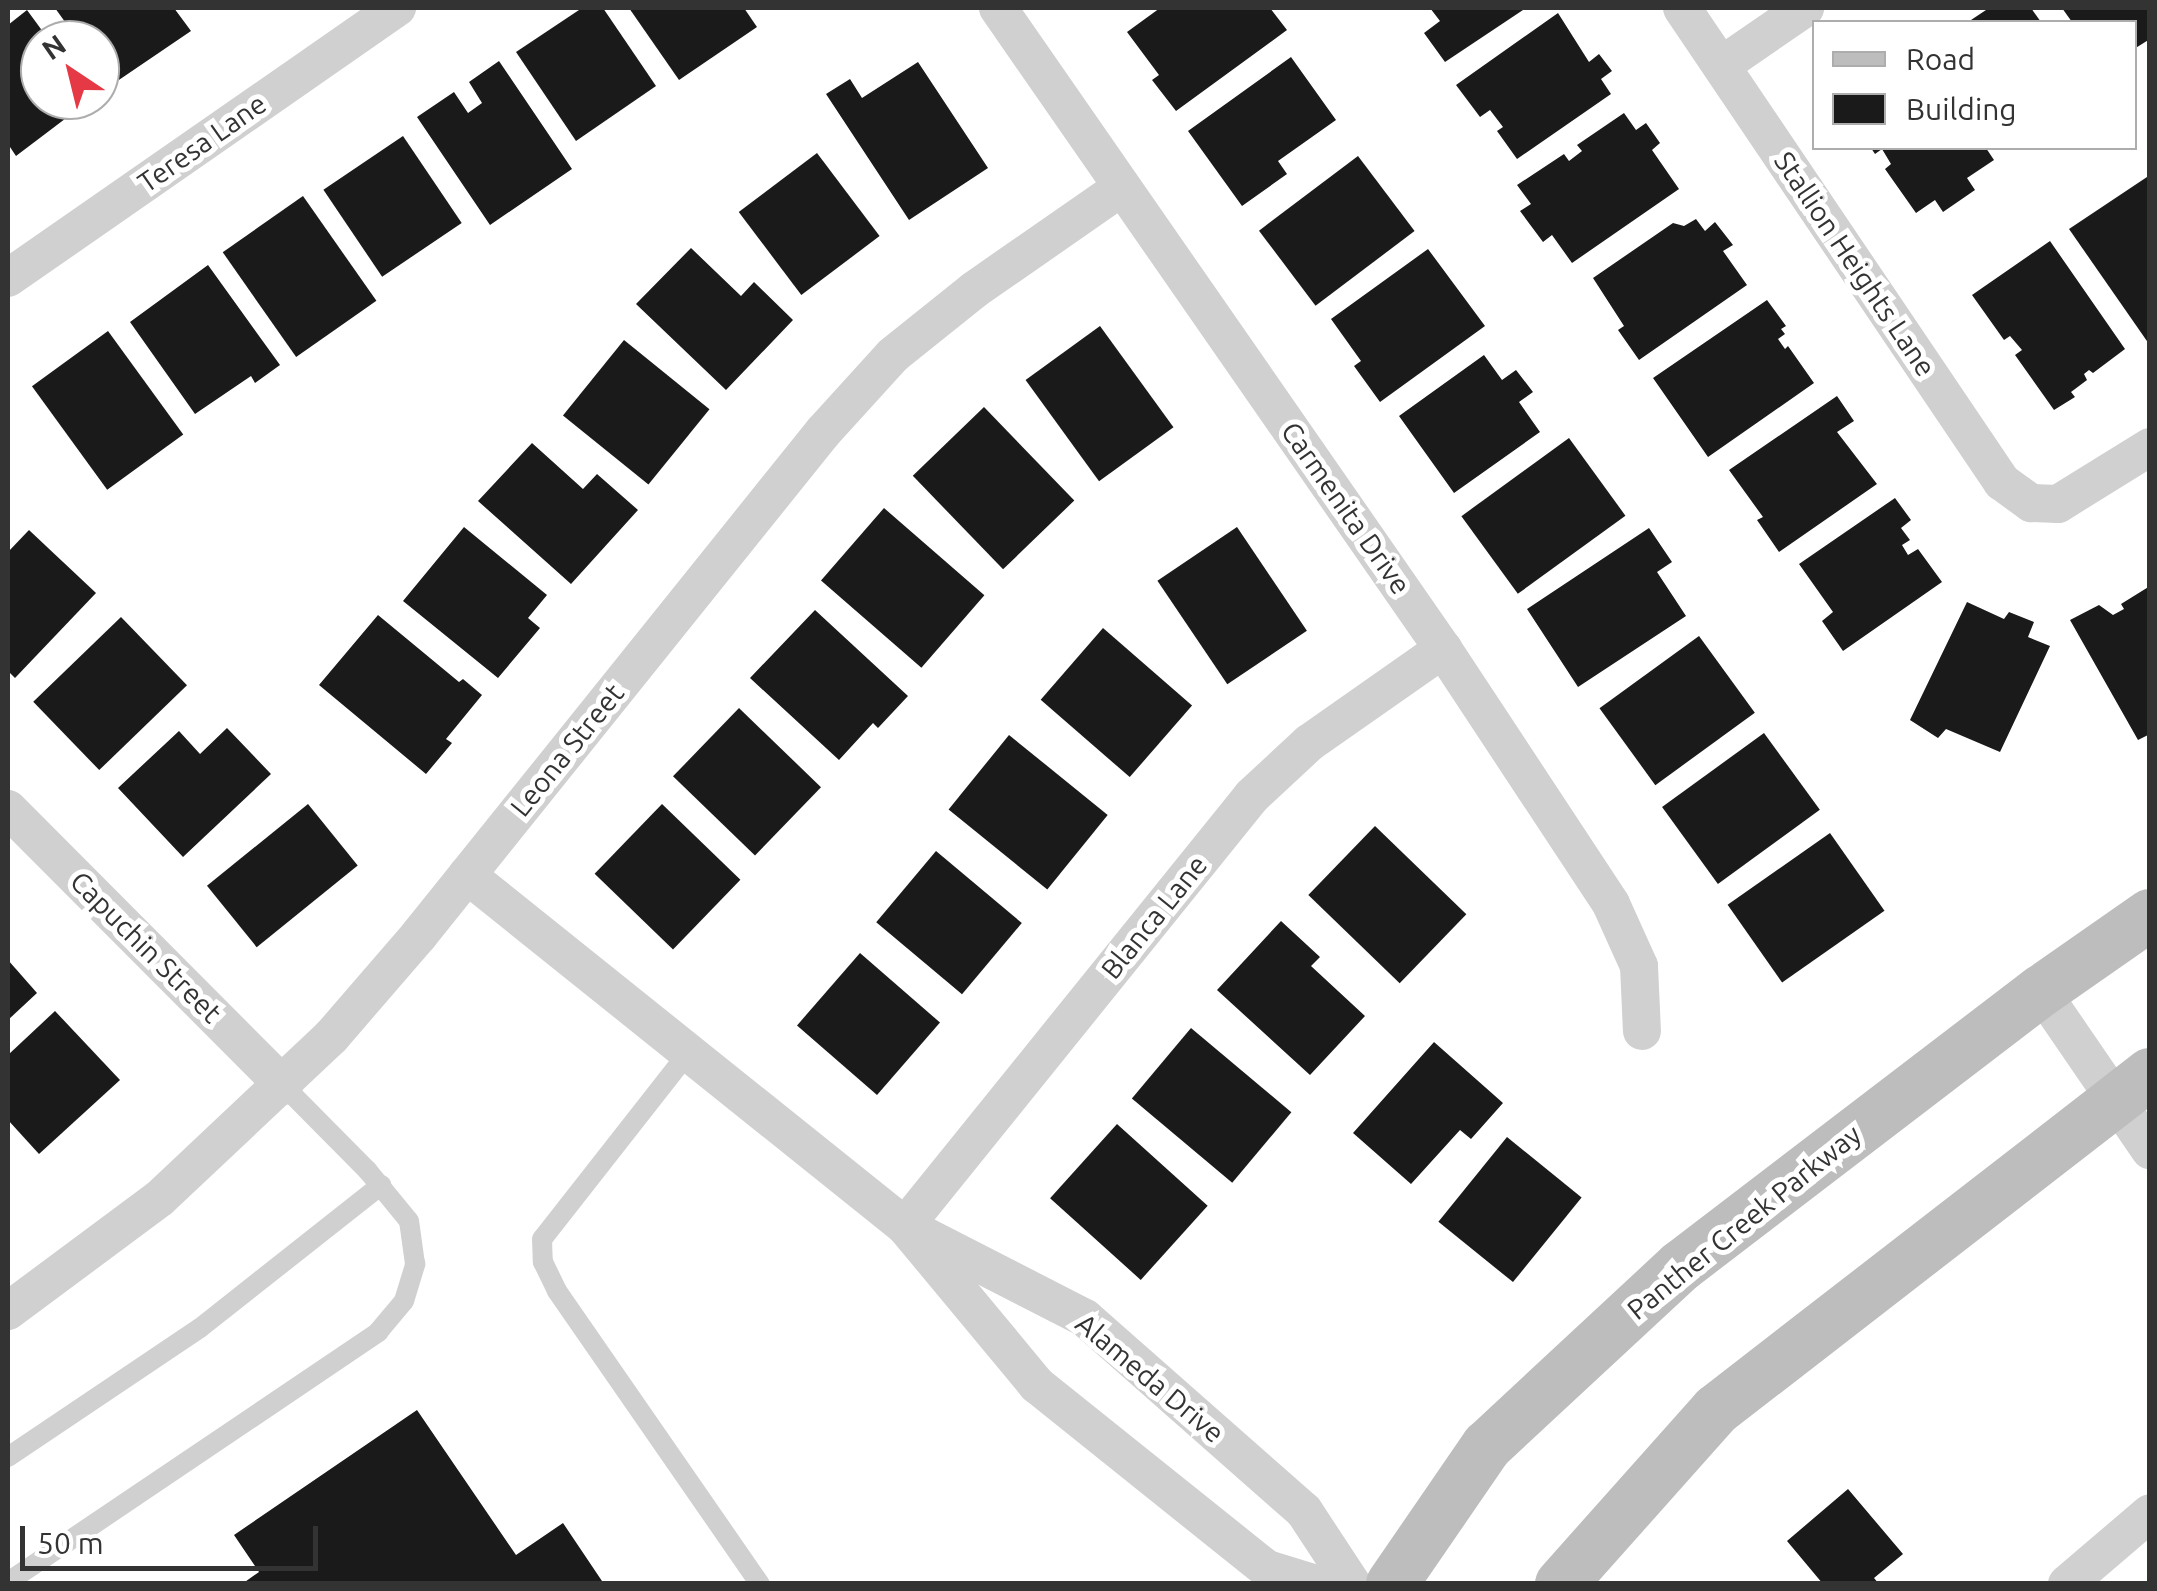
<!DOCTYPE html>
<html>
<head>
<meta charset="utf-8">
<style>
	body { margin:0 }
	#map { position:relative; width:2157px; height:1591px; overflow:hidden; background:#fff; font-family:Ubuntu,sans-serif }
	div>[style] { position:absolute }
	.building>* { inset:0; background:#1a1a1a; transform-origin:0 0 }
	.lane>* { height:20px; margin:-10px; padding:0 10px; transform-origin:10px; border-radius:10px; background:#d0d0d0 }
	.street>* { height:38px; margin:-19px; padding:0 19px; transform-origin:19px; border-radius:19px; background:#d0d0d0 }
	.secondary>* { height:52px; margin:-26px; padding:0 26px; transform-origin:26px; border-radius:26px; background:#bdbdbd }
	span { translate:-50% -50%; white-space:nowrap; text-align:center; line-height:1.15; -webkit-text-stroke:10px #fff; paint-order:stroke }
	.street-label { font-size:28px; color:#333 }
	.frame { position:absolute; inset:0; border:10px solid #333; pointer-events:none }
	.legend { position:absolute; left:1812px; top:20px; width:325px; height:130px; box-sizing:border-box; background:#fff; border:2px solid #adadad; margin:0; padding:12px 18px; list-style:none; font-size:30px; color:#333 }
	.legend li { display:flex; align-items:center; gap:20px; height:50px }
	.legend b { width:50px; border:2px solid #adadad }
	.north { position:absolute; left:20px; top:20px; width:100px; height:100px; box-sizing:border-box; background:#fff; border:2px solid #adadad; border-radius:50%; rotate:325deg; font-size:28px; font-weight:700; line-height:40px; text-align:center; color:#333 }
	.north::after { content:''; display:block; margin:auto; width:35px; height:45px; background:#e63946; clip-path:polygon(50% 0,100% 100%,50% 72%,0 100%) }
	.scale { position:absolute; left:20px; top:1526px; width:298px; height:45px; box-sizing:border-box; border:5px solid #333; border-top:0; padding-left:12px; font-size:30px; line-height:35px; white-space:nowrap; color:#333; -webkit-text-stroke:8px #fff; paint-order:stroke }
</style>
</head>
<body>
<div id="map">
	<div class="building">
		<i style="clip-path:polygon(55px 8px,174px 8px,191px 31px,110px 86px,100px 72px,100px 40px,78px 40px)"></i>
		<i style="clip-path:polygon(582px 8px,603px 8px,656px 86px,576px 141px,516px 52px)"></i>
		<i style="clip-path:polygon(629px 8px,744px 8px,757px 27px,679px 80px)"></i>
		<i style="clip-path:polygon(1160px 8px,1270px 8px,1287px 30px,1176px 111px,1152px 80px,1159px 75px,1127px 32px)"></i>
		<i style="clip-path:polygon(1430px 8px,1526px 8px,1445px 62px,1424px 33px,1440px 21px)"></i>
		<i style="clip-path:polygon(1989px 8px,2031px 8px,2041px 22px,1968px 22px)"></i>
		<i style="clip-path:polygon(2062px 8px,2150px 8px,2150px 39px,2134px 49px,2134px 22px,2072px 22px)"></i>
		<i style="clip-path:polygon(27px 10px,49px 40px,40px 40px,40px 100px,90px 100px,16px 156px,8px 144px,8px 25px)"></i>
		<i style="clip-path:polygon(1558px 13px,1589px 62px,1599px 54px,1612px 71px,1601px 79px,1611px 94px,1517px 159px,1497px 131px,1503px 127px,1490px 110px,1480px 117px,1456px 85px)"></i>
		<i style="clip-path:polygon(1291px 57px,1336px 120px,1278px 161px,1287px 174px,1242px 206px,1188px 131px)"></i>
		<i style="clip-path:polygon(499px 61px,572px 169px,490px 225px,417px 117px,454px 92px,468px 113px,482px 103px,469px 82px)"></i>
		<i style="clip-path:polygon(918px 62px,988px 168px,909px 220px,826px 94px,850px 79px,862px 98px)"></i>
		<i style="clip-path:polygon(1624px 113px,1636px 130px,1646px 123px,1660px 143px,1652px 150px,1679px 189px,1572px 263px,1552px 235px,1543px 242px,1520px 211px,1531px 204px,1517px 185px,1564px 154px,1569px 161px,1582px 151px,1577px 145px)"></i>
		<i style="left:403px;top:136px;width:105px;height:96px;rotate:56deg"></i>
		<i style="clip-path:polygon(1871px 148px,1986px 148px,1994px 160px,1967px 178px,1975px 190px,1943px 212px,1935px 200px,1916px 213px,1885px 169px,1891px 164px,1882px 149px,1875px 154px)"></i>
		<i style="left:817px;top:153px;width:104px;height:98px;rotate:53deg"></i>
		<i style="left:1358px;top:156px;width:94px;height:124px;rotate:53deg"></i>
		<i style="clip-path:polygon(2150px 175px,2150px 178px,2149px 344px,2069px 229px)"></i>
		<i style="left:303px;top:196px;width:128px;height:98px;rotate:55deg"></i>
		<i style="clip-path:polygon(1696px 219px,1705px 231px,1715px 222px,1733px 245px,1723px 251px,1747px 285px,1639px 360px,1618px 330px,1624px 326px,1593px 278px,1673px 223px,1684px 226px)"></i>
		<i style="clip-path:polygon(2050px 241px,2125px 349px,2093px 373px,2089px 370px,2084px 374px,2087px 380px,2071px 392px,2075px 397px,2054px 410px,2015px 355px,2022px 350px,2010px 336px,2004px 340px,1972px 295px)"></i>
		<i style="clip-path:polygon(691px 248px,741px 296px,754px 282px,793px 320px,726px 390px,636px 304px)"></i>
		<i style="clip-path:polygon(1428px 249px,1485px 326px,1380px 402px,1354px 366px,1361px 361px,1331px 319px)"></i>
		<i style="clip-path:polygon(208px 265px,280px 365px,255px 383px,251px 376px,195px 414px,130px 322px)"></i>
		<i style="clip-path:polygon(1767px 300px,1786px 326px,1781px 329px,1785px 334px,1778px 339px,1785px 349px,1788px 346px,1814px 383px,1708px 457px,1653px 378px)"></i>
		<i style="left:1100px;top:326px;width:125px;height:92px;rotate:54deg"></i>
		<i style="left:108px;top:331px;width:128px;height:94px;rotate:54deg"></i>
		<i style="left:624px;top:340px;width:110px;height:97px;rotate:39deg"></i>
		<i style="clip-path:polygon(1484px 355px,1502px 380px,1516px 370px,1533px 392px,1519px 402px,1540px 432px,1454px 493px,1399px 416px)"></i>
		<i style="clip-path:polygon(1837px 396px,1854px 421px,1837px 432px,1877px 484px,1779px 552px,1757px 520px,1763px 517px,1729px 470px)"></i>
		<i style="left:984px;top:407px;width:130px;height:99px;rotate:46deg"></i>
		<i style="left:1569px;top:438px;width:96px;height:133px;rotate:54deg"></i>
		<i style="clip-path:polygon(532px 443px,583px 489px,597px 474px,638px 510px,571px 584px,478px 501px)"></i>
		<i style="clip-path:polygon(1895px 498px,1911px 520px,1901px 528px,1910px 540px,1902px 545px,1908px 555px,1918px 549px,1942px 582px,1843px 651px,1822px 621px,1833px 612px,1799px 564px)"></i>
		<i style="left:884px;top:508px;width:133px;height:96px;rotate:41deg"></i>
		<i style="clip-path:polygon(464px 527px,547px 595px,528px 618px,540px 628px,498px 678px,403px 601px)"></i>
		<i style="left:1237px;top:527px;width:125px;height:96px;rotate:56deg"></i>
		<i style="clip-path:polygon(1649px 528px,1672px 562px,1657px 572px,1686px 616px,1578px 687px,1527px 609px)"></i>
		<i style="clip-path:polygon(29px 530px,96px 593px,15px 678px,8px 671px,8px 552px)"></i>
		<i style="clip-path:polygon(2150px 586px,2150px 734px,2138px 740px,2070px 620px,2099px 605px,2113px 615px,2124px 609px,2121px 604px)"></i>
		<i style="clip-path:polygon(1967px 602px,2004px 619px,2009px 612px,2034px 622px,2028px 637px,2050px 646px,2000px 752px,1946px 729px,1938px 738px,1910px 720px)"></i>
		<i style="clip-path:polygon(815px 610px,908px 696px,878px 728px,873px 723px,839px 760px,750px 678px)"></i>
		<i style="clip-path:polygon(378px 615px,459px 682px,463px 679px,482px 695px,446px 739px,452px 743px,426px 774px,319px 685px)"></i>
		<i style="left:121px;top:617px;width:95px;height:122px;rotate:46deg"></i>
		<i style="left:1103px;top:628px;width:118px;height:95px;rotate:41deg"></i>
		<i style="left:1699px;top:636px;width:95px;height:123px;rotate:54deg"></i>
		<i style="left:739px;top:708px;width:114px;height:95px;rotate:44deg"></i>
		<i style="clip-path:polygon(227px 728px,271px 774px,183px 857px,118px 788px,179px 731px,200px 754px)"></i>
		<i style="left:1764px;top:733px;width:95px;height:126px;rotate:54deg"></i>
		<i style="left:1009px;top:735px;width:127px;height:96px;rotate:39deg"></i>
		<i style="left:308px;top:804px;width:79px;height:130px;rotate:51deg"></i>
		<i style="left:662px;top:804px;width:109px;height:97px;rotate:44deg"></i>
		<i style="left:1375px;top:826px;width:127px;height:96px;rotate:44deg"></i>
		<i style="left:1830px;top:833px;width:95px;height:125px;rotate:55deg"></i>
		<i style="left:936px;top:851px;width:112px;height:93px;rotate:40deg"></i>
		<i style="clip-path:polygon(1281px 921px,1320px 957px,1311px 966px,1365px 1016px,1310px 1075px,1217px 990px)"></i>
		<i style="left:860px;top:953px;width:106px;height:96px;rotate:41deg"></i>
		<i style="clip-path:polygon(8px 960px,37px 993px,8px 1020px)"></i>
		<i style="clip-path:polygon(55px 1011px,120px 1080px,39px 1154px,8px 1120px,8px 1055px)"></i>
		<i style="left:1191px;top:1028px;width:131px;height:92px;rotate:40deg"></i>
		<i style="clip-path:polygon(1434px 1042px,1503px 1103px,1471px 1139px,1460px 1130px,1411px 1184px,1353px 1133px)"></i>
		<i style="left:1117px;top:1124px;width:122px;height:100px;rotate:42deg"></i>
		<i style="left:1507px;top:1137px;width:96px;height:109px;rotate:39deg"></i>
		<i style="clip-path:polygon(417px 1410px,516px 1555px,563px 1523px,604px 1584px,242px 1584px,259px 1572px,234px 1535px)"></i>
		<i style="clip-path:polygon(1848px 1489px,1903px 1554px,1874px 1578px,1879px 1584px,1823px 1584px,1787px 1541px)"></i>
	</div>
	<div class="lane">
		<i style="left:688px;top:1053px;width:236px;rotate:128.1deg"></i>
		<i style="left:542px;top:1239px;width:23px;rotate:88deg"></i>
		<i style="left:543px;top:1262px;width:32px;rotate:64deg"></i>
		<i style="left:557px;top:1291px;width:356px;rotate:55.3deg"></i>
		<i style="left:8px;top:1457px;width:231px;rotate:-33.9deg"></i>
		<i style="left:200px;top:1328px;width:231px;rotate:-38.3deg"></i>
		<i style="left:8px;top:1582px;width:447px;rotate:-34deg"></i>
		<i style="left:378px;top:1332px;width:40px;rotate:-50deg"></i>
		<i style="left:404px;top:1301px;width:39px;rotate:-73deg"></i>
		<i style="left:415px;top:1264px;width:43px;rotate:-97.9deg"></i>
		<i style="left:409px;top:1221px;width:65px;rotate:-129.4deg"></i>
		<i style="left:368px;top:1171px;width:120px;rotate:-134.7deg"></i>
	</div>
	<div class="street">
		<i style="left:998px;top:8px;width:780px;rotate:55.23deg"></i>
		<i style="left:1443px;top:649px;width:305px;rotate:56.6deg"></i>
		<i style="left:1611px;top:904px;width:68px;rotate:65.7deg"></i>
		<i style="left:1639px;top:966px;width:65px;rotate:87.4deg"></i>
		<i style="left:1682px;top:8px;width:572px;rotate:55.98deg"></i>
		<i style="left:2002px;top:482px;width:36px;rotate:36deg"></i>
		<i style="left:2031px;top:503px;width:27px;rotate:2deg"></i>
		<i style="left:2058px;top:504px;width:108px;rotate:-31.8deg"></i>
		<i style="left:1722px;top:65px;width:101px;rotate:-34.5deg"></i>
		<i style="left:8px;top:278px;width:474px;rotate:-34.8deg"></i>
		<i style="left:8px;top:809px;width:391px;rotate:45.1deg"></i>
		<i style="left:467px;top:875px;width:561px;rotate:38.71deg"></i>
		<i style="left:905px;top:1226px;width:207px;rotate:50.3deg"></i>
		<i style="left:1037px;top:1385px;width:295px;rotate:38.7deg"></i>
		<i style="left:1267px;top:1569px;width:51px;rotate:17deg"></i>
		<i style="left:2041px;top:991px;width:193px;rotate:55.6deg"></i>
		<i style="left:905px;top:1226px;width:553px;rotate:-51.1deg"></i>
		<i style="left:1252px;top:796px;width:78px;rotate:-42.9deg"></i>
		<i style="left:1309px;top:743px;width:164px;rotate:-35deg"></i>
		<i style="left:921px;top:1234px;width:184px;rotate:27.1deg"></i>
		<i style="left:1085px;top:1318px;width:292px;rotate:41.4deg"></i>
		<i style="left:1304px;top:1511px;width:87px;rotate:56.7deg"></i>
		<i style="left:8px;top:1311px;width:189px;rotate:-36.6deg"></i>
		<i style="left:160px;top:1198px;width:235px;rotate:-43.3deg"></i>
		<i style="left:331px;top:1037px;width:135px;rotate:-49.2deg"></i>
		<i style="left:419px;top:935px;width:645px;rotate:-51.23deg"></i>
		<i style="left:823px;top:432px;width:104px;rotate:-47.7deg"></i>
		<i style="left:893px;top:355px;width:104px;rotate:-38.7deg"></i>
		<i style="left:974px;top:290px;width:180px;rotate:-34.8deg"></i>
		<i style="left:2067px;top:1584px;width:109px;rotate:-40.5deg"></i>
	</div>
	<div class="secondary">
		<i style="left:1392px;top:1584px;width:168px;rotate:-55.5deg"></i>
		<i style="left:1487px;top:1446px;width:265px;rotate:-42.9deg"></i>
		<i style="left:1681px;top:1266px;width:453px;rotate:-37.4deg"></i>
		<i style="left:2041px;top:991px;width:133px;rotate:-34.9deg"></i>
		<i style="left:1561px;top:1584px;width:233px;rotate:-48.3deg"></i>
		<i style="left:1716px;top:1410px;width:549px;rotate:-37.75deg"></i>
	</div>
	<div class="street-label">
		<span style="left:202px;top:143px;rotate:-35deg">Teresa Lane</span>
		<span style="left:1855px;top:264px;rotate:56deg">Stallion Heights Lane</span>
		<span style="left:1346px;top:508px;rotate:55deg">Carmenita Drive</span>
		<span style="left:567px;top:750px;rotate:-51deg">Leona Street</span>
		<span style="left:1154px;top:917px;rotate:-51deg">Blanca Lane</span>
		<span style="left:146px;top:947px;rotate:45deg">Capuchin Street</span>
		<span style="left:1744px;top:1222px;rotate:-39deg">Panther Creek Parkway</span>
		<span style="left:1150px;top:1378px;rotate:40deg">Alameda Drive</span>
	</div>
	<div class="frame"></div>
	<ul class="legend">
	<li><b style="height:12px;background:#bdbdbd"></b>Road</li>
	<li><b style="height:28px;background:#1a1a1a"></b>Building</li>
	</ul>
	<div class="north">N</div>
	<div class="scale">50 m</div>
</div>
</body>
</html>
